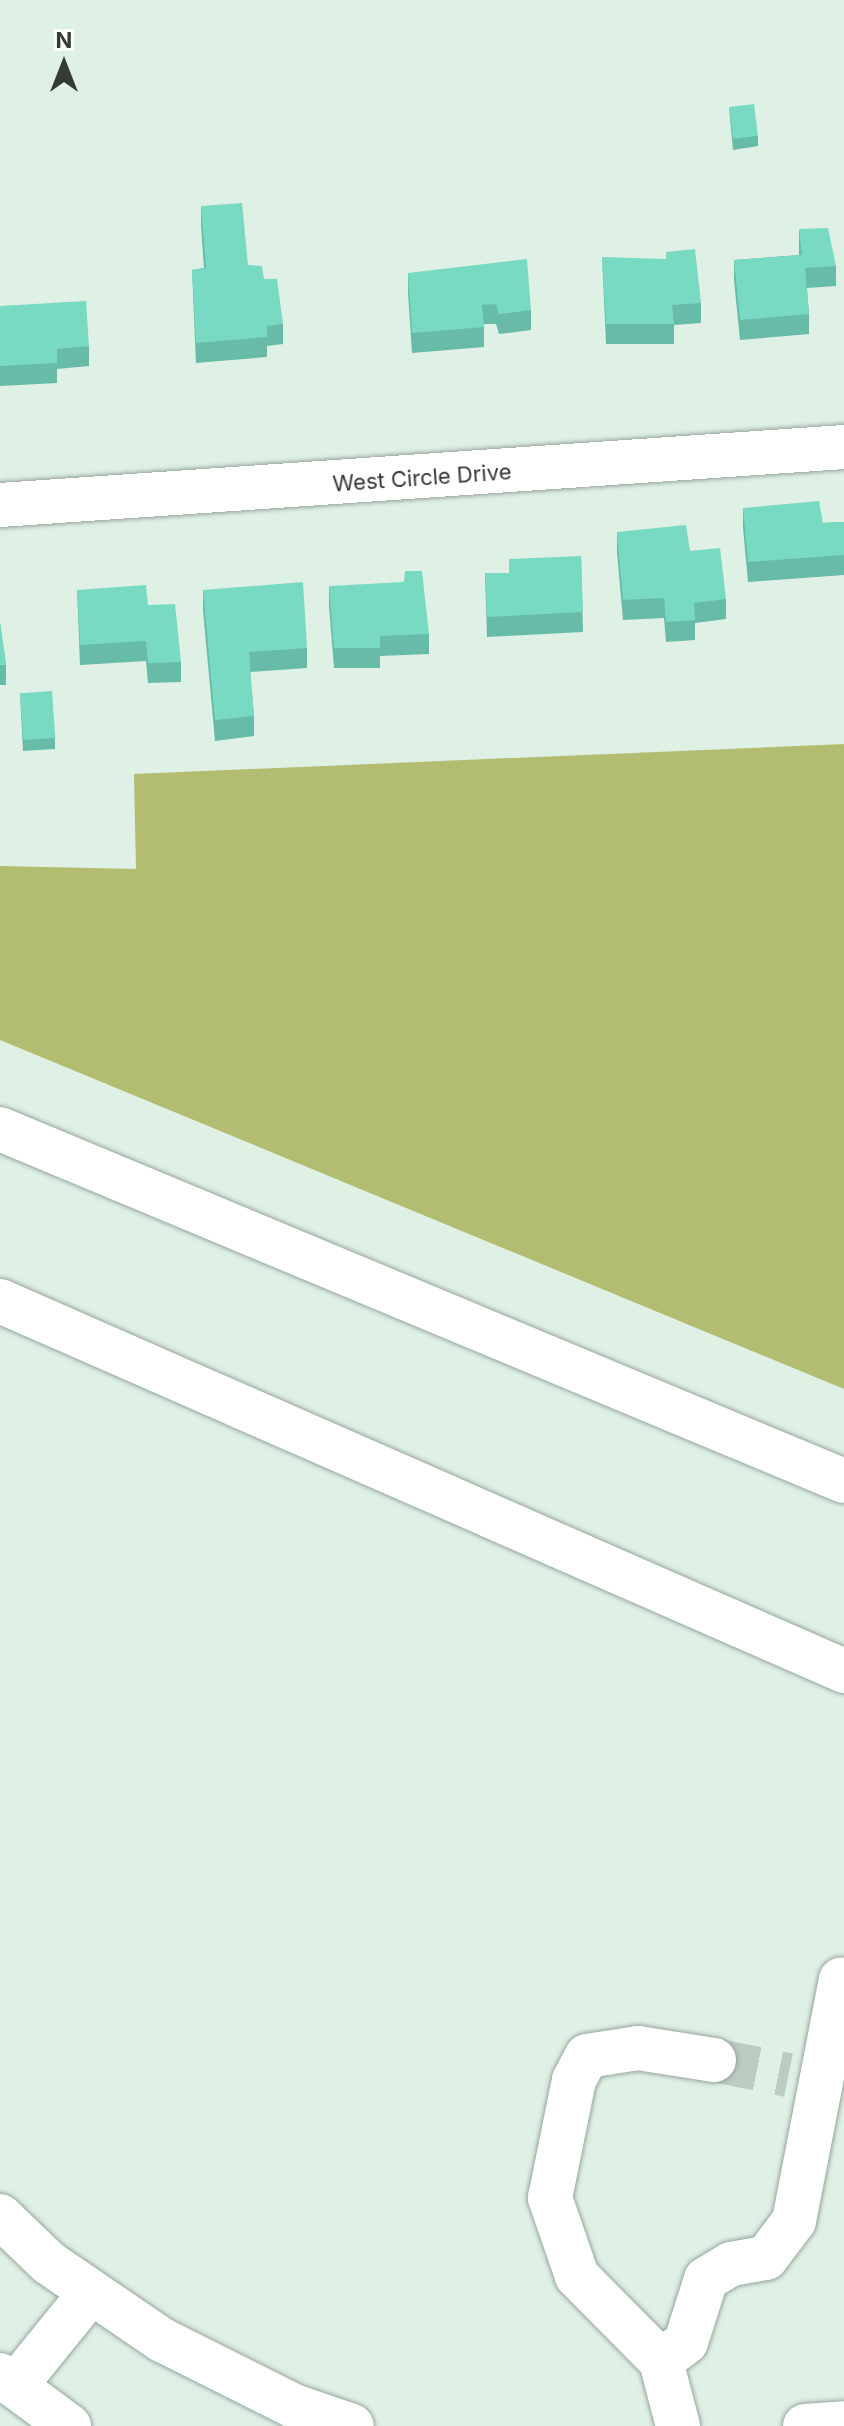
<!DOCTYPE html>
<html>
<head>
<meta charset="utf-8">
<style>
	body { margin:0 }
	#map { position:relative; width:844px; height:2426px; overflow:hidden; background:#dff0e4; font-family:Inter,sans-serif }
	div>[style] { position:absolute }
	.forest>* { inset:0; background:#b2bd71 }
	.minor-tunnel>* { height:44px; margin-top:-22px; transform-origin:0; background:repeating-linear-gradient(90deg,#bdcbc1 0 44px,transparent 0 66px) }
	.roads { filter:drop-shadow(0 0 2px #96a69c) drop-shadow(0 0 2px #96a69c) }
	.minor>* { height:44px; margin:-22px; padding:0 22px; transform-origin:22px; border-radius:22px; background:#fff }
	.highway>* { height:44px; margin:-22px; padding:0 22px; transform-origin:22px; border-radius:22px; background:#fff }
	.wall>* { inset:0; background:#67bba8 }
	.building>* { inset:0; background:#78dac3; transform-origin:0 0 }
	span { translate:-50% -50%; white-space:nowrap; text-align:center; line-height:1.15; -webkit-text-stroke:6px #fff; paint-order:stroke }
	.street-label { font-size:22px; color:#333935 }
	.north { position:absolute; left:24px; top:24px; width:80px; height:80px; -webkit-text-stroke:6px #fff; paint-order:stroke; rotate:0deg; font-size:22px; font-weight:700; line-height:32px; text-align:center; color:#333935 }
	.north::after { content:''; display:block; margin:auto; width:28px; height:36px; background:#333935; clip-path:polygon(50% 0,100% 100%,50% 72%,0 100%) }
</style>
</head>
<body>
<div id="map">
	<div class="forest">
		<i style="clip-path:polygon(844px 744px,844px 1389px,0 1040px,0 866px,136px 869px,134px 774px)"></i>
	</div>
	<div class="minor-tunnel">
		<i style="left:714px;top:2060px;width:76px;rotate:11.5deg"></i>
	</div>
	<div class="roads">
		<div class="minor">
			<i style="left:0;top:505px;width:846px;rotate:-3.93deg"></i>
			<i style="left:0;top:2216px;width:68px;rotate:43.8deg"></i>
			<i style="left:49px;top:2263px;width:137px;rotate:34.3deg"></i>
			<i style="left:162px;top:2340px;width:148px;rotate:26.6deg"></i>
			<i style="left:294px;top:2406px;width:61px;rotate:19deg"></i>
			<i style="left:661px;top:2361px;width:31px;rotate:-37deg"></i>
			<i style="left:686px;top:2342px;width:66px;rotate:-72.4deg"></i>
			<i style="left:706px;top:2279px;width:29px;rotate:-31deg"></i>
			<i style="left:731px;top:2264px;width:36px;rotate:-10deg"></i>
			<i style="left:766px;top:2258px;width:46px;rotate:-52.9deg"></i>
			<i style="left:794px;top:2221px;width:246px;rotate:-79deg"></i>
			<i style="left:0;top:2375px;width:86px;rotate:36.5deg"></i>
			<i style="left:15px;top:2386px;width:121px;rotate:-51deg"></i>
			<i style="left:678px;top:2426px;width:67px;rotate:-104.7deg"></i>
			<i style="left:661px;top:2361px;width:120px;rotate:-134.7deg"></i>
			<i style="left:577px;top:2276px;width:83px;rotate:-109.1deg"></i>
			<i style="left:550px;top:2198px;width:120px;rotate:-78.5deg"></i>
			<i style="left:574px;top:2080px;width:27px;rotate:-62deg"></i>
			<i style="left:587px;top:2056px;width:52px;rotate:-8.9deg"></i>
			<i style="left:638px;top:2048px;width:77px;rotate:9deg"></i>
			<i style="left:805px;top:2426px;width:39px;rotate:-4deg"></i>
		</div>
		<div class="highway">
			<i style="left:0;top:1129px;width:914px;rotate:22.64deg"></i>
			<i style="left:0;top:1301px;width:922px;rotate:23.67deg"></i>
		</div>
	</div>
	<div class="wall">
		<i style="clip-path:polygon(729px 108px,758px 136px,758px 146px,733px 150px)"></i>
		<i style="clip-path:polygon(201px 206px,248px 265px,264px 279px,283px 324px,283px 344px,267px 346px,267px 357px,196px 363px,192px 270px,204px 268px,201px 226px)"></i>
		<i style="clip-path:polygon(799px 229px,836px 266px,836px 286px,807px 288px,809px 314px,809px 334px,740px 340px,734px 280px,734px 260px,799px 255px)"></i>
		<i style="clip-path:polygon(602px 257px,701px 303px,701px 323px,674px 325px,674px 344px,606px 344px)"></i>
		<i style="clip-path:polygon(408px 273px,531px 310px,531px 330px,499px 334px,496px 324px,484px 324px,484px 347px,412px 353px,408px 293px)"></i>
		<i style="clip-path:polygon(0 306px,89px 346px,89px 366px,57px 369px,57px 383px,0 386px)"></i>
		<i style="clip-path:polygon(743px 508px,823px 523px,844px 522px,844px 575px,748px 582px,743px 528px)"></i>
		<i style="clip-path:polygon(617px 532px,690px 551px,726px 599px,726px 619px,695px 623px,695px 640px,666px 642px,664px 618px,623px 620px,617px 552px)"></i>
		<i style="clip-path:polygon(581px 556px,583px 632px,487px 637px,485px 573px,509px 573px)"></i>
		<i style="clip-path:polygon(329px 586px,429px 634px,429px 654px,380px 656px,380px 668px,334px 668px,329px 606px)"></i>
		<i style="clip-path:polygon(77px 590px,148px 605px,181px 662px,181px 682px,148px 683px,146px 661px,80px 665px)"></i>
		<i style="clip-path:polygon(203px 590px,307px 648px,307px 668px,250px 672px,254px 716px,254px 736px,215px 741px,203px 610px)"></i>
		<i style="clip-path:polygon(0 622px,6px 665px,6px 685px,0 685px)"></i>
		<i style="clip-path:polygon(20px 693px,55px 738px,55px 749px,23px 751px)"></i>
	</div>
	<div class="building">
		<i style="left:754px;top:104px;width:32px;height:25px;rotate:83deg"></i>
		<i style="clip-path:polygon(242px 203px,248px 265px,262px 266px,264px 279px,277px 279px,283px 324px,267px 326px,267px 337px,196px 343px,192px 270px,206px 268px,201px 206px)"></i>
		<i style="clip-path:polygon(828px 228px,836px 266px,805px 268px,809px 314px,740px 320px,734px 260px,802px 255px,799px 229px)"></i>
		<i style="clip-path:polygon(695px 249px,701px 303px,672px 305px,674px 324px,606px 324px,602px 257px,666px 259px,666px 252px)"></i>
		<i style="clip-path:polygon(527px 259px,531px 310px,499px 314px,496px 304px,482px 305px,484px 327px,412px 333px,408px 273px)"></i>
		<i style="clip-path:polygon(86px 301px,89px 346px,57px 349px,57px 363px,0 366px,0 306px)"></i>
		<i style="clip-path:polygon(819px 501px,823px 523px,844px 522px,844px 555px,748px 562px,743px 508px)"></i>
		<i style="clip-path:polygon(686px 525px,690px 551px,720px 548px,726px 599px,694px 603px,695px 620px,666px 622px,664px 598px,623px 600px,617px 532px)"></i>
		<i style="clip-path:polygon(581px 556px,583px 612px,487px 617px,485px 573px,509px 573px,509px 559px)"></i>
		<i style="clip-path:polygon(405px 571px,422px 571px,429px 634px,380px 636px,380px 648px,334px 648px,329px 586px,404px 582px)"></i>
		<i style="clip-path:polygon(303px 582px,307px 648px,249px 652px,254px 716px,215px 720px,203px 590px)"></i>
		<i style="clip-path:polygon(146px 585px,148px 605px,175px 604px,181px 662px,148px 663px,146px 641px,80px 645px,77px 590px)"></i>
		<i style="clip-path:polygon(0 622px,6px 665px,0 665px)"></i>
		<i style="left:52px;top:691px;width:47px;height:32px;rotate:86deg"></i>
	</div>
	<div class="street-label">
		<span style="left:422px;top:478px;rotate:-4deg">West Circle Drive</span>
	</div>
	<div class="north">N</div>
</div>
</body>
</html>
